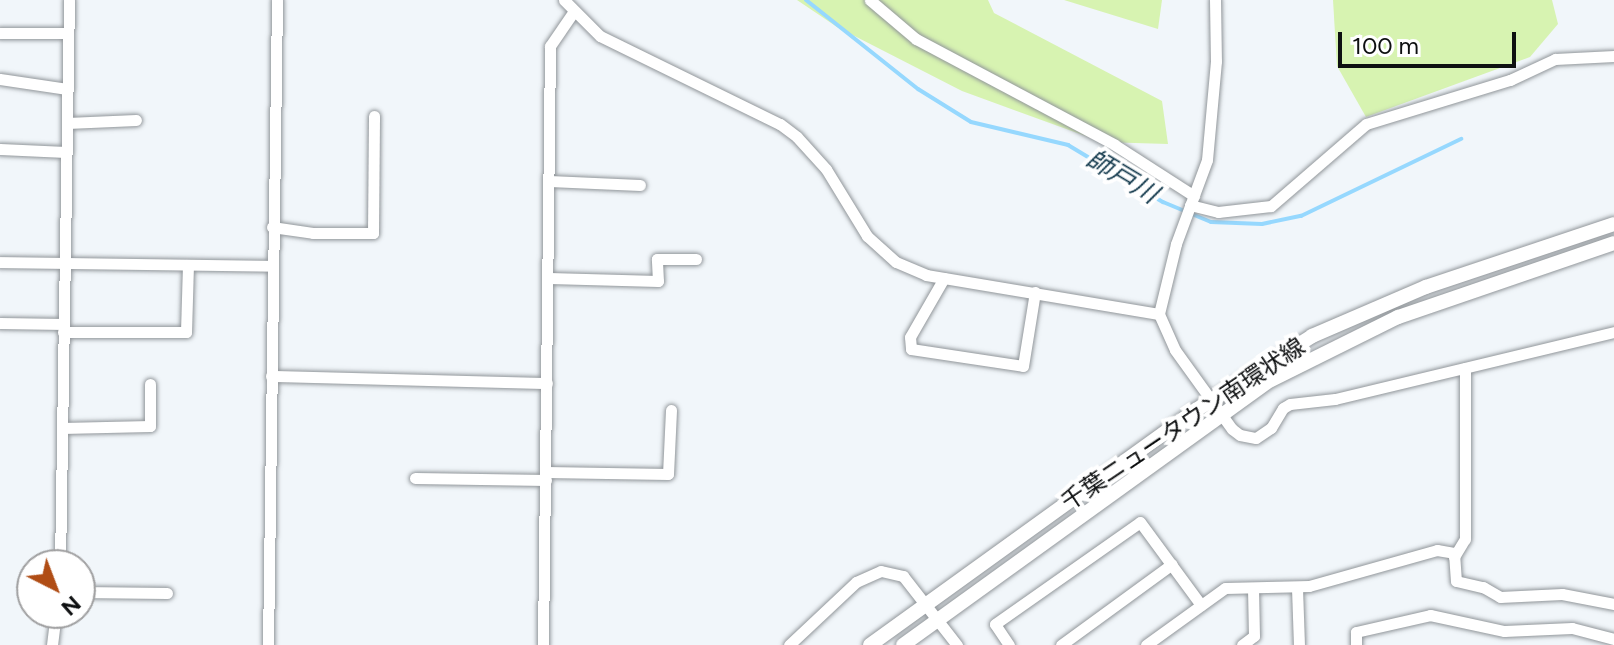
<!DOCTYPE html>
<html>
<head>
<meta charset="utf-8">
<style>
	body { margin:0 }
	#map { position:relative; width:1614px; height:645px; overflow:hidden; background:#f1f6fa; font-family:Figtree,"Noto Sans JP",sans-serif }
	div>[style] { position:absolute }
	.green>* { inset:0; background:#d7f3b1 }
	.stream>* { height:4px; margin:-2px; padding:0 2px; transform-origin:2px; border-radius:2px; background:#96d8fe }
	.roads { filter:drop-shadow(0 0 2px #91969a) drop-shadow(0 0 2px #91969a) }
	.minor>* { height:11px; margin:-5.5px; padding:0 5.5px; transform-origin:5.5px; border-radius:5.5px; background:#fff }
	.major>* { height:14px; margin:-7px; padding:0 7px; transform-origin:7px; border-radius:7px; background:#fff }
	span { translate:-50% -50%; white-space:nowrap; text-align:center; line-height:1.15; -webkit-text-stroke:8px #fff; paint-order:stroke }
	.street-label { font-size:24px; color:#0e1011 }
	.water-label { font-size:26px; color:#153b4e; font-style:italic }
	.north { position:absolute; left:16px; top:549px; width:80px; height:80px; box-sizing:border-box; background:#fff; border:2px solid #9f9fa0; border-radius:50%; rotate:138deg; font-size:22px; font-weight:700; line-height:32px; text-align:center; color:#0e1011 }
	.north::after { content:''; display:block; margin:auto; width:28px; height:36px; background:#b04d15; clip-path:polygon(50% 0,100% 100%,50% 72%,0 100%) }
	.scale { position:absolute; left:1338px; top:32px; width:178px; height:36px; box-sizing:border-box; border:4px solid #0e1011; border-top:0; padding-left:10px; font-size:24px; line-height:28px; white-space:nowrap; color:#0e1011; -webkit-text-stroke:6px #fff; paint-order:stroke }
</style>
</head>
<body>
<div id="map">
	<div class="green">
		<i style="clip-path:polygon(797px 0,988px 0,994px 13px,1162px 101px,1168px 144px,1102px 142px,962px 91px,837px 27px)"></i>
		<i style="clip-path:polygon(1064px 0,1162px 0,1158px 29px)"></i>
		<i style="clip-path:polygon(1333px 0,1552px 0,1558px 24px,1530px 57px,1366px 117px,1337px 66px)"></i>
	</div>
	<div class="stream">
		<i style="left:806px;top:0;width:143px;rotate:38.5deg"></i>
		<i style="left:918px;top:89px;width:62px;rotate:31.9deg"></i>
		<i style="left:971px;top:122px;width:100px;rotate:13.3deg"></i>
		<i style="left:1068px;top:145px;width:111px;rotate:31deg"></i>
		<i style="left:1163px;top:202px;width:52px;rotate:22.6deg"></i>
		<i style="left:1211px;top:222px;width:51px;rotate:2.2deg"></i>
		<i style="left:1262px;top:224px;width:40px;rotate:-12deg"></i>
		<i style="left:1301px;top:216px;width:178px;rotate:-25.7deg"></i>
	</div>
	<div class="roads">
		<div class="minor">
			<i style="left:564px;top:0;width:51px;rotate:45deg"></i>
			<i style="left:600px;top:36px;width:200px;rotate:26.1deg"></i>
			<i style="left:780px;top:124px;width:21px;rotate:37deg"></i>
			<i style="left:797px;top:137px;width:43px;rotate:47.8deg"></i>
			<i style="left:826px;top:169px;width:79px;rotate:58.5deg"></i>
			<i style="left:867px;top:236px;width:39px;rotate:42deg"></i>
			<i style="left:896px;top:262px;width:33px;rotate:23deg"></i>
			<i style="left:926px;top:275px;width:236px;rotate:9.5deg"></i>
			<i style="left:870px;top:0;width:60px;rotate:40.3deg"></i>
			<i style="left:916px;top:39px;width:225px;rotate:28deg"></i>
			<i style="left:1115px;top:145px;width:94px;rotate:32.8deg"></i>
			<i style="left:1215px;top:0;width:61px;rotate:89.1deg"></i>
			<i style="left:1216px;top:61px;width:99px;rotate:95.2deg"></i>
			<i style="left:1207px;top:160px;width:90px;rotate:110.3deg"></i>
			<i style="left:1176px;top:244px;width:72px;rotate:103.7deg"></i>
			<i style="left:1159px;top:314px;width:39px;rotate:66deg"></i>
			<i style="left:1175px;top:350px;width:97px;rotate:54.2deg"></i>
			<i style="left:1232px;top:429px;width:10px;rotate:37deg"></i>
			<i style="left:1240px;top:435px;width:16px;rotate:11deg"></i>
			<i style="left:1256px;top:438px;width:18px;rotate:-34deg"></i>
			<i style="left:1271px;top:428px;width:23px;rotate:-59deg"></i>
			<i style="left:1283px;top:408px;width:8px;rotate:-30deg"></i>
			<i style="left:1290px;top:404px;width:45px;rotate:-6.3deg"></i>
			<i style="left:1335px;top:399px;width:287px;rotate:-13.5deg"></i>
			<i style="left:0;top:33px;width:68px"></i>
			<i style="left:0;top:79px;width:68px;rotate:8.5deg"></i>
			<i style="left:67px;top:123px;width:69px;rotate:-2.5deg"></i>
			<i style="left:0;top:149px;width:66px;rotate:2.6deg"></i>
			<i style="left:549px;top:181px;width:91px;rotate:2.5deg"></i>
			<i style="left:1190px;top:205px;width:29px;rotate:14deg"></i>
			<i style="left:1218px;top:212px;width:53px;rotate:-6.5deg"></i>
			<i style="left:1271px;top:206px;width:125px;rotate:-40.8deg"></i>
			<i style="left:1366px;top:124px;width:151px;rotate:-17deg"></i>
			<i style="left:1510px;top:80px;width:50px;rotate:-25deg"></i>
			<i style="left:1555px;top:59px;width:59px;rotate:-2.9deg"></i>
			<i style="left:272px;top:227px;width:41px;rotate:8.3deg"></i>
			<i style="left:313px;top:233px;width:60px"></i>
			<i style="left:373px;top:233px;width:117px;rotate:-89.5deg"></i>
			<i style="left:0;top:262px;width:272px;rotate:0.8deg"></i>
			<i style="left:549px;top:278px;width:109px;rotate:1.6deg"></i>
			<i style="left:658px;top:281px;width:22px;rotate:-93deg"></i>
			<i style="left:657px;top:259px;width:39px"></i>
			<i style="left:944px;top:278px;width:68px;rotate:120deg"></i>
			<i style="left:910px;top:337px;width:12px;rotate:85deg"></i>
			<i style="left:911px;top:349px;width:113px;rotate:8.6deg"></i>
			<i style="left:1023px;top:366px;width:75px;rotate:-80.8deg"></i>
			<i style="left:0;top:323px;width:64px;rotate:0.9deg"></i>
			<i style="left:63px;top:332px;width:123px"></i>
			<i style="left:186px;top:332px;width:67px;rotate:-88.3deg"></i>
			<i style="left:271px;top:376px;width:276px;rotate:1.5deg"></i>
			<i style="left:62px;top:428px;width:88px;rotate:-1.3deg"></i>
			<i style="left:150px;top:426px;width:42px;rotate:-90deg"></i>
			<i style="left:546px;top:472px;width:122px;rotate:0.9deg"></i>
			<i style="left:668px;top:474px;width:64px;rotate:-87.3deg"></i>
			<i style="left:415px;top:478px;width:131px;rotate:0.9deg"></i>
			<i style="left:1454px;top:557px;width:21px;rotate:-59deg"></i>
			<i style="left:1465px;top:539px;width:171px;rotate:-90deg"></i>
			<i style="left:60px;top:565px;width:565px;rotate:-89.09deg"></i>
			<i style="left:1297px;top:588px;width:57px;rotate:88deg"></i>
			<i style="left:80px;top:592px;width:87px;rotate:0.7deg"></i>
			<i style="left:52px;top:645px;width:32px;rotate:-83deg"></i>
			<i style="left:268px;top:645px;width:645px;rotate:-89.2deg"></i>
			<i style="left:543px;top:645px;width:599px;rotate:-89.33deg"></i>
			<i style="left:550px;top:46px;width:42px;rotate:-55.6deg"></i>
			<i style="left:789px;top:645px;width:92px;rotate:-43.2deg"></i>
			<i style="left:856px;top:582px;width:27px;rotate:-24deg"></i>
			<i style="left:881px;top:571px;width:23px;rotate:13deg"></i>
			<i style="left:903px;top:576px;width:88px;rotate:52deg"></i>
			<i style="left:1009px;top:645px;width:25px;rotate:-124deg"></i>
			<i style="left:995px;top:624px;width:177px;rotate:-35.1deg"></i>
			<i style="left:1140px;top:522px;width:103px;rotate:53.7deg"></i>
			<i style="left:1061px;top:645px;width:137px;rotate:-36.1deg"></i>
			<i style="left:1146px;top:645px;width:97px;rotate:-35.8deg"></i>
			<i style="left:1225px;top:588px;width:84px;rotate:-1.4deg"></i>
			<i style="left:1309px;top:586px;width:133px;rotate:-15.7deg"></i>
			<i style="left:1437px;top:550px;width:17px;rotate:10deg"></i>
			<i style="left:1454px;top:553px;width:28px;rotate:86deg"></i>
			<i style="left:1456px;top:581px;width:28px;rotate:13deg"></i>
			<i style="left:1483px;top:587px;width:20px;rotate:30deg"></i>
			<i style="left:1500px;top:597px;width:62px;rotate:-2.8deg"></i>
			<i style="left:1562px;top:594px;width:53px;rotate:10.9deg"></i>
			<i style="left:1242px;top:645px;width:15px;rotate:-37deg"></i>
			<i style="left:1254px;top:636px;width:48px;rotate:-91.2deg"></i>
			<i style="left:1356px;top:645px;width:13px;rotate:-90deg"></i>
			<i style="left:1356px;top:632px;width:76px;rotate:-12.9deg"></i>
			<i style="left:1430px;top:615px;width:76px;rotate:12.2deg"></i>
			<i style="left:1504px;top:631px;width:68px;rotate:-2.5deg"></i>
			<i style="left:1572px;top:628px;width:43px;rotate:14.7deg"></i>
		</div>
		<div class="major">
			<i style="left:870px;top:645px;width:402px;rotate:-35.8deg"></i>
			<i style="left:1196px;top:410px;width:138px;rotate:-32.5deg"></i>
			<i style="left:1312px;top:336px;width:124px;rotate:-23.3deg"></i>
			<i style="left:1426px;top:287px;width:198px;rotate:-18.5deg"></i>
			<i style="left:903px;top:645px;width:453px;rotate:-35.8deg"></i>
			<i style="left:1271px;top:380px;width:142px;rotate:-26.4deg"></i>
			<i style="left:1398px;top:317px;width:228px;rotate:-18.9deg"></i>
		</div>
	</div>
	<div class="street-label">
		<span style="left:1183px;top:424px;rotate:-34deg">千葉ニュータウン南環状線</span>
	</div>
	<div class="water-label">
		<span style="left:1122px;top:177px;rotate:31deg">師戸川</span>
	</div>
	<div class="north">N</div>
	<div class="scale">100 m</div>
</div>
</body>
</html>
